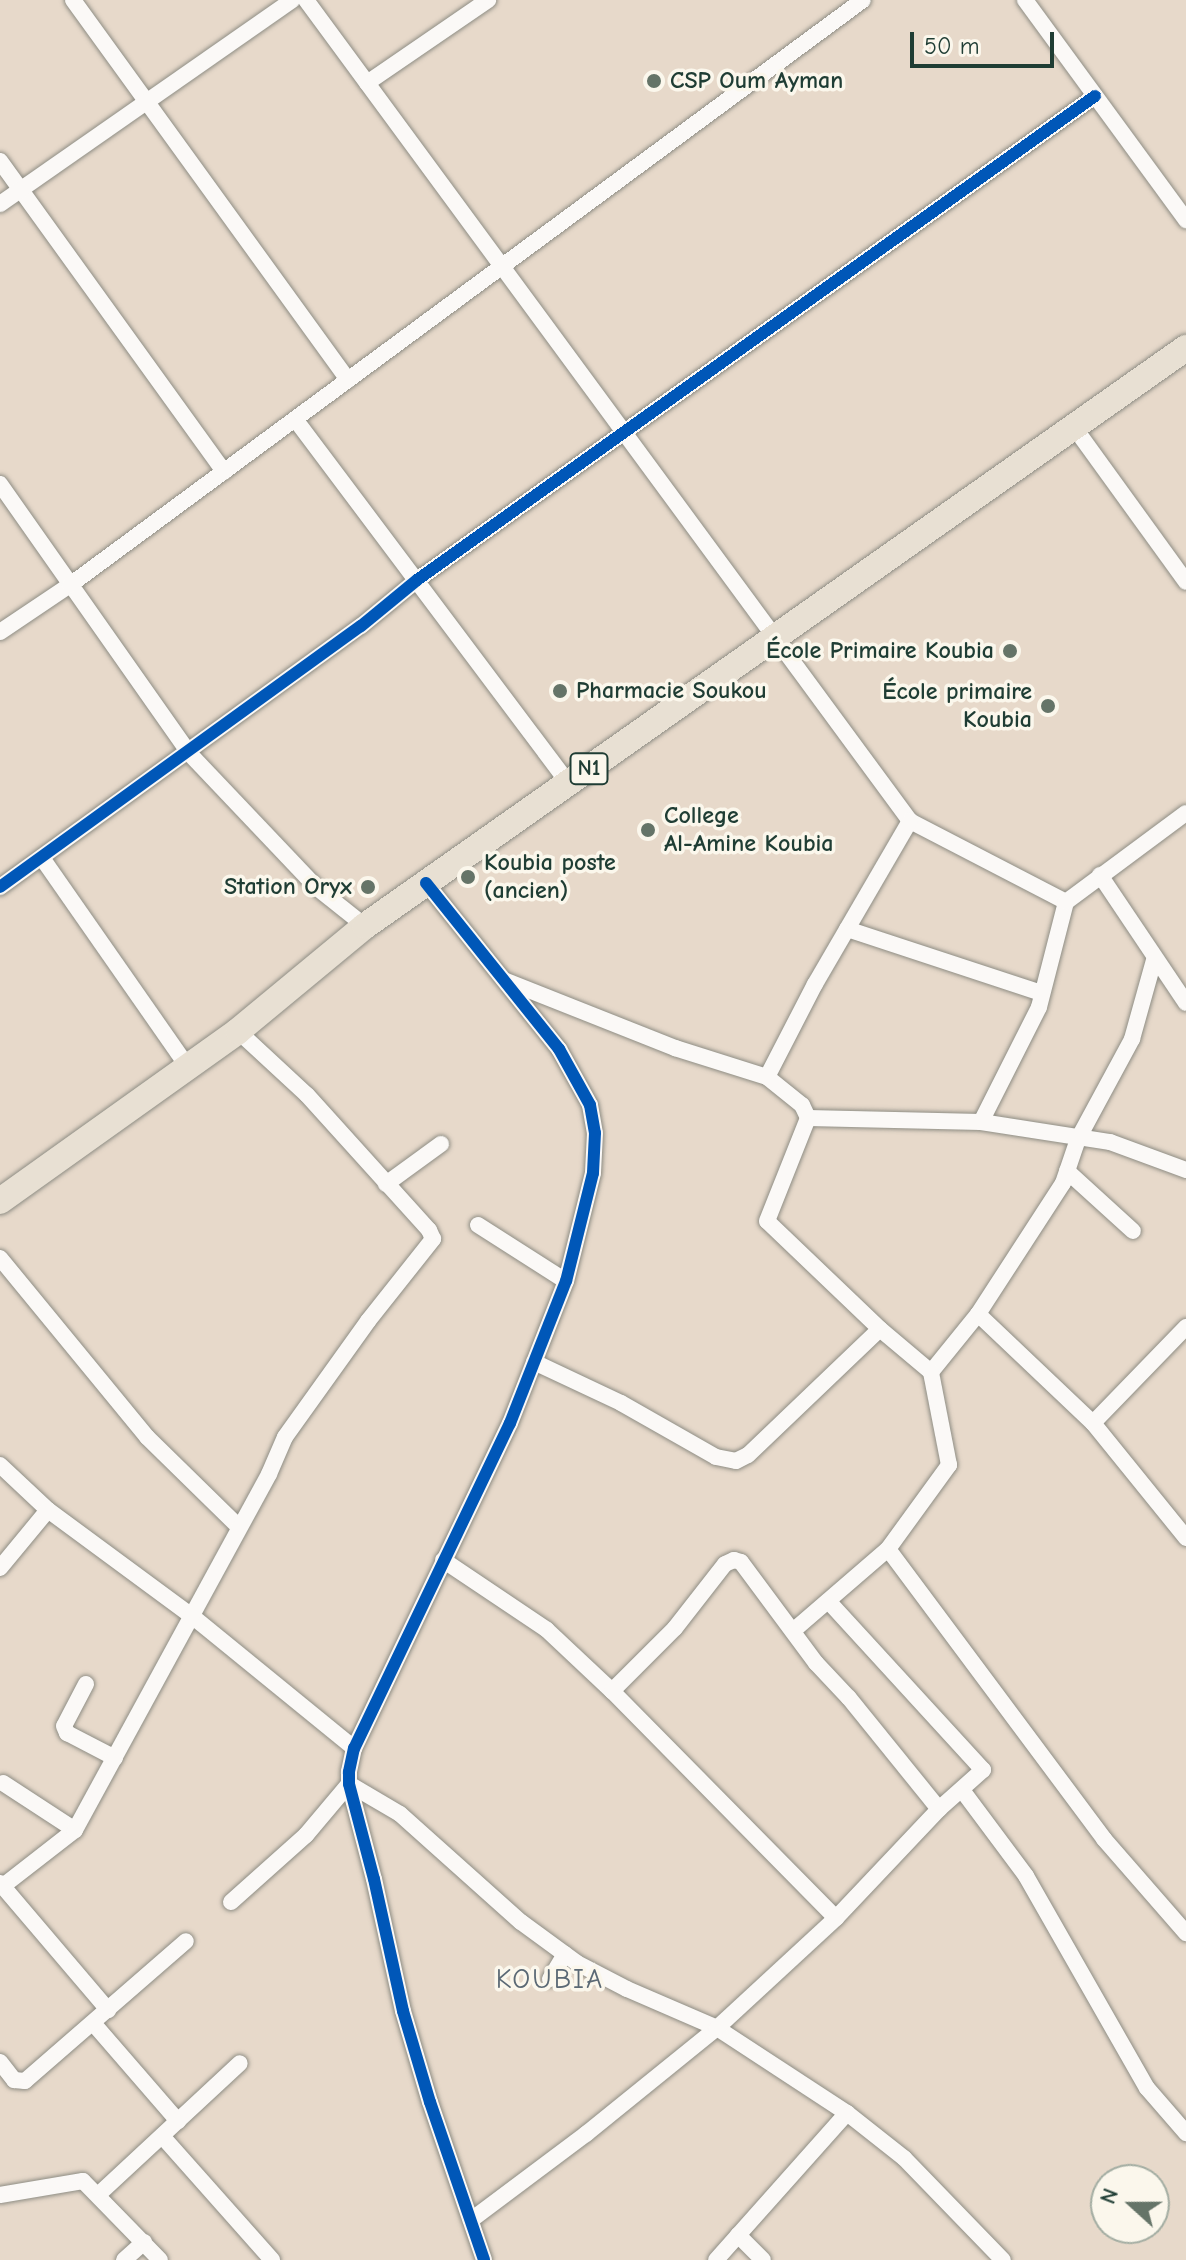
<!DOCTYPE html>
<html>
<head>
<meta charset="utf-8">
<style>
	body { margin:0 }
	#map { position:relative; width:1186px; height:2260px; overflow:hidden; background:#e7d9ca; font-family:"Comic Neue",sans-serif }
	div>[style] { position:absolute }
	.roads { filter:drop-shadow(0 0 2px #8e8d84) drop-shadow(0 0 2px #8e8d84) }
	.street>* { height:16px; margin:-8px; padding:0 8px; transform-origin:8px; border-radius:8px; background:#fbf9f7 }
	.primary>* { height:26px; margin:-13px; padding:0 13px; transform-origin:13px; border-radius:13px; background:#e8e0d3 }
	.cycleway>* { height:12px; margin:-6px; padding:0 6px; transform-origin:6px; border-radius:6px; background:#0057b8 }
	.dots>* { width:22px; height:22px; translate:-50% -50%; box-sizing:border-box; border:4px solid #fbf7ec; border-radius:50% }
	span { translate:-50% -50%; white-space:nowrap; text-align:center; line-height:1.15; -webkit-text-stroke:7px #fbf7ec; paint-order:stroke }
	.shield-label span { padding:2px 6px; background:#fbf7ec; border:2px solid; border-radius:6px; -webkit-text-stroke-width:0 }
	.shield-label { font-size:22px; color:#1f3d34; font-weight:700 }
	.poi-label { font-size:24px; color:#1f3d34; font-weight:700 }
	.left { translate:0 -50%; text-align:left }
	.right { translate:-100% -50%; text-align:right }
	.quarter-label { font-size:28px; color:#5b6975; letter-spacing:2px }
	.north { position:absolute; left:1090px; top:2164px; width:80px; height:80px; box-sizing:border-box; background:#fbf7ec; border:2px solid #a3ada2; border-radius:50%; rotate:291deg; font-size:22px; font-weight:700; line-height:32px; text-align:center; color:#1f3d34 }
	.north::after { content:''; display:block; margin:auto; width:28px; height:36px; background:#657468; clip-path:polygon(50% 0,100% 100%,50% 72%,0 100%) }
	.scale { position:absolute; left:910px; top:32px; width:144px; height:36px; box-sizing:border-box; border:4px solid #1f3d34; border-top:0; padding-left:10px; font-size:24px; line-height:28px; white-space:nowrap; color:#1f3d34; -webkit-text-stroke:6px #fbf7ec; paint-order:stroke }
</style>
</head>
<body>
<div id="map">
	<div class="roads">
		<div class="street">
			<i style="left:73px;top:0;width:469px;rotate:54.1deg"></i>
			<i style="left:306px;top:0;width:1019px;rotate:53.66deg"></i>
			<i style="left:910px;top:821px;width:176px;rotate:27.4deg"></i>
			<i style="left:1025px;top:0;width:273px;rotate:53.8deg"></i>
			<i style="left:367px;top:83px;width:147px;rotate:-34.4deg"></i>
			<i style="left:0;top:161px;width:383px;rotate:54.2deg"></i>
			<i style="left:0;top:204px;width:356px;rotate:-34.9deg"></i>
			<i style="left:295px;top:419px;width:455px;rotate:53.1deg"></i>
			<i style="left:1074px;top:427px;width:191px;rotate:54.1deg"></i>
			<i style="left:0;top:484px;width:329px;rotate:54.9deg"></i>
			<i style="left:189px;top:753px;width:185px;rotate:46.5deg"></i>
			<i style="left:316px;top:887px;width:63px;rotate:38.5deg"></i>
			<i style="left:0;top:632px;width:84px;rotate:-33.9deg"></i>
			<i style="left:70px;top:585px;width:985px;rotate:-36.42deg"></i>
			<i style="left:42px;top:858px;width:255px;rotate:55.1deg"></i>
			<i style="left:1100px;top:875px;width:154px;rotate:56.1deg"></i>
			<i style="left:426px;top:883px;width:213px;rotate:51.3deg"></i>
			<i style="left:559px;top:1049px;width:64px;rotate:61deg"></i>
			<i style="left:590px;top:1105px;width:28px;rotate:80deg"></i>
			<i style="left:595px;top:1133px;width:40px;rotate:92.9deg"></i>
			<i style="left:593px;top:1173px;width:111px;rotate:104deg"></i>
			<i style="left:566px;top:1281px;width:153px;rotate:111.5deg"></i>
			<i style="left:510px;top:1423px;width:361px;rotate:115.6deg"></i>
			<i style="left:354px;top:1748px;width:25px;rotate:102deg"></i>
			<i style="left:349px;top:1772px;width:12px;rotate:90deg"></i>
			<i style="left:349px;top:1784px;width:98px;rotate:75.3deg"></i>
			<i style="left:374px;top:1879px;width:135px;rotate:77.6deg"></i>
			<i style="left:403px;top:2011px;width:95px;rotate:73.5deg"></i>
			<i style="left:430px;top:2102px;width:167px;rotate:71.1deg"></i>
			<i style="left:0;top:887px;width:445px;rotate:-35.9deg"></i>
			<i style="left:361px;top:626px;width:72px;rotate:-39.4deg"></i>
			<i style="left:417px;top:580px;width:833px;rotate:-35.52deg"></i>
			<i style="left:847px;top:929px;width:205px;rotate:18.2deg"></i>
			<i style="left:506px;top:981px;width:182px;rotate:21.6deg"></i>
			<i style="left:675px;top:1048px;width:96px;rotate:17.5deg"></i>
			<i style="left:767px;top:1077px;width:45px;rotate:38.7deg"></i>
			<i style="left:802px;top:1105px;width:14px;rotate:65deg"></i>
			<i style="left:808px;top:1118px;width:173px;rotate:1.3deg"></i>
			<i style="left:981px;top:1122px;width:131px;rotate:8.8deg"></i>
			<i style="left:1110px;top:1142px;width:81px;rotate:20.2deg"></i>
			<i style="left:767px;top:1077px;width:105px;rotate:-62.7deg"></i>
			<i style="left:815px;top:984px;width:189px;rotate:-59.8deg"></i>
			<i style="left:981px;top:1122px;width:129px;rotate:-63.2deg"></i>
			<i style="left:1039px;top:1007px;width:108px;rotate:-75.6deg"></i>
			<i style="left:1066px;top:902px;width:149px;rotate:-36.6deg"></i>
			<i style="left:1067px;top:1171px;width:89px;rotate:42.3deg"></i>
			<i style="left:386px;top:1184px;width:68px;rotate:-36deg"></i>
			<i style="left:478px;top:1225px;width:104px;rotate:32.5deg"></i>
			<i style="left:0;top:1258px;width:232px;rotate:50.6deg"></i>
			<i style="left:147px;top:1437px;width:129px;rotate:44.4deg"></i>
			<i style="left:978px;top:1314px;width:158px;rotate:43.5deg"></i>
			<i style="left:1093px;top:1423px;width:148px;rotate:51deg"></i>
			<i style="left:534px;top:1362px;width:96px;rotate:25.2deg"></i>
			<i style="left:621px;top:1403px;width:109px;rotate:29.6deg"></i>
			<i style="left:716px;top:1457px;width:20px;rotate:11deg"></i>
			<i style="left:736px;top:1461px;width:13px;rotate:-27deg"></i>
			<i style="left:748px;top:1455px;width:182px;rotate:-43.7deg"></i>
			<i style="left:931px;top:1372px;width:75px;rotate:-51deg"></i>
			<i style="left:978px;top:1314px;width:156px;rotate:-57deg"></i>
			<i style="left:1063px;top:1183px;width:46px;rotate:-71.2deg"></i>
			<i style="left:1078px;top:1139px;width:114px;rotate:-61.6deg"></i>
			<i style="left:1132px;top:1039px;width:82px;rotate:-74.4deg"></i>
			<i style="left:1093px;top:1423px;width:134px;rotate:-45.9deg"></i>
			<i style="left:0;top:1465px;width:66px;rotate:43.2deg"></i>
			<i style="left:48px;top:1510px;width:179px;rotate:36.4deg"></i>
			<i style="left:192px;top:1616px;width:209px;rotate:39.2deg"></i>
			<i style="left:888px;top:1549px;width:362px;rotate:53.3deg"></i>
			<i style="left:1104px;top:1839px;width:125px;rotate:48.9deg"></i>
			<i style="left:443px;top:1560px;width:125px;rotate:33.9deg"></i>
			<i style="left:547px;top:1630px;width:89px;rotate:43.2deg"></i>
			<i style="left:612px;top:1691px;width:319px;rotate:45.4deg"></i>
			<i style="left:0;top:1568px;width:75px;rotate:-50.4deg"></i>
			<i style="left:794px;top:1630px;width:124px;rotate:-40.8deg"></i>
			<i style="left:888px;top:1549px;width:104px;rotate:-54deg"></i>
			<i style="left:949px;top:1465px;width:95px;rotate:-101deg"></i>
			<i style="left:931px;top:1372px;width:67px;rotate:-139.9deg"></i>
			<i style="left:880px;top:1329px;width:156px;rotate:-136.3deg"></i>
			<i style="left:767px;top:1221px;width:111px;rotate:-68.3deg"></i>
			<i style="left:86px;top:1684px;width:47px;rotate:117.6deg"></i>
			<i style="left:64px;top:1726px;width:8px;rotate:67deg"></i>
			<i style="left:67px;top:1733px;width:54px;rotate:27.5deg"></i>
			<i style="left:612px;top:1691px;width:89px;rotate:-45deg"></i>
			<i style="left:675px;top:1628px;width:81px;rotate:-52deg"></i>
			<i style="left:725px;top:1564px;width:10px;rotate:-24deg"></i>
			<i style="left:734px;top:1560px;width:7px;rotate:16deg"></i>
			<i style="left:741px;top:1562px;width:126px;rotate:53.4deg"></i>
			<i style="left:816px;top:1663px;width:48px;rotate:46.7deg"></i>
			<i style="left:849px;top:1698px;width:143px;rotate:51deg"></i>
			<i style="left:3px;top:1783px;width:86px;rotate:33.1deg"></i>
			<i style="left:962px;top:1790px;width:107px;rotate:53.3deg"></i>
			<i style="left:1026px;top:1876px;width:244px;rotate:60.3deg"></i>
			<i style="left:1147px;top:2088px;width:60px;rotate:49.1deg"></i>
			<i style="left:0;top:1883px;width:167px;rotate:49.6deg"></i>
			<i style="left:3px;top:1886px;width:91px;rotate:-37.9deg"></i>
			<i style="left:75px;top:1830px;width:405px;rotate:-61.4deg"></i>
			<i style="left:269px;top:1474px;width:40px;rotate:-66.6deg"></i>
			<i style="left:285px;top:1437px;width:143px;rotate:-54.4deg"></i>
			<i style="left:368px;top:1321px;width:105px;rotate:-51.6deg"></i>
			<i style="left:433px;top:1239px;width:10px;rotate:-114deg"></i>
			<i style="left:429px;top:1230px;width:182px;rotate:-132.1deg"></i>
			<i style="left:307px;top:1095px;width:94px;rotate:-137.2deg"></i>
			<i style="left:231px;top:1902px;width:101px;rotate:-41.8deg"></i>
			<i style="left:306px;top:1835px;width:67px;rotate:-49.9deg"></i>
			<i style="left:349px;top:1784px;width:59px;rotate:30.5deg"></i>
			<i style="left:400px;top:1814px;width:162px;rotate:41.8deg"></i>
			<i style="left:521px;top:1922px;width:69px;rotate:36.2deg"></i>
			<i style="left:577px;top:1963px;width:56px;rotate:27.5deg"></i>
			<i style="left:627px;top:1989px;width:98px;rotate:23.4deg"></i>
			<i style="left:717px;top:2028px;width:155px;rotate:33.2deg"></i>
			<i style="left:847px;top:2113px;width:73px;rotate:38.3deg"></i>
			<i style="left:904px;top:2158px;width:142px;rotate:45.9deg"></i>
			<i style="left:550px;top:1979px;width:29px;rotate:-59deg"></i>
			<i style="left:93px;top:2023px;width:130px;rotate:49.1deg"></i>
			<i style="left:0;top:2062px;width:23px;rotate:52deg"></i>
			<i style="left:14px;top:2080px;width:11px;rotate:5deg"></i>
			<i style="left:25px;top:2081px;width:213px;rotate:-41deg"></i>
			<i style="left:162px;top:2136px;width:166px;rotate:48.4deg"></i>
			<i style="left:99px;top:2194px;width:192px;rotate:-42.9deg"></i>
			<i style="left:0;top:2195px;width:84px;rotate:-9.6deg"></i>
			<i style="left:83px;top:2181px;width:110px;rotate:45.7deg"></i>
			<i style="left:471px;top:2220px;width:144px;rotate:-36.8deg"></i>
			<i style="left:586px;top:2134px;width:169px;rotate:-39deg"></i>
			<i style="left:717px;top:2028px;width:162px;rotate:-42.7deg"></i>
			<i style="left:836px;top:1918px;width:150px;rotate:-46.6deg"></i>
			<i style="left:939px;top:1809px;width:59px;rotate:-41.6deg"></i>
			<i style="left:983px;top:1770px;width:229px;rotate:-132.5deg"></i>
			<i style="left:738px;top:2235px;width:35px;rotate:45deg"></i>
			<i style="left:124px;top:2260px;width:27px;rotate:-42deg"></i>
			<i style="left:716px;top:2260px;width:197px;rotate:-48.3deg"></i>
		</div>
		<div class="primary">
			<i style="left:0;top:1201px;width:292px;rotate:-35.5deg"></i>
			<i style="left:238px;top:1031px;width:165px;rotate:-39.6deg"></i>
			<i style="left:365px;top:926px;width:1004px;rotate:-35.15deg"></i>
		</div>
	</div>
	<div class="cycleway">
		<i style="left:426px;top:883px;width:213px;rotate:51.3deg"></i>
		<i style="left:559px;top:1049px;width:64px;rotate:61deg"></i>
		<i style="left:590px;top:1105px;width:28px;rotate:80deg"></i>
		<i style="left:595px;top:1133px;width:40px;rotate:92.9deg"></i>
		<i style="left:593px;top:1173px;width:111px;rotate:104deg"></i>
		<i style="left:566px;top:1281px;width:153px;rotate:111.5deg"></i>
		<i style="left:510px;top:1423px;width:361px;rotate:115.6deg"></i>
		<i style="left:354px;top:1748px;width:25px;rotate:102deg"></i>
		<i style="left:349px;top:1772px;width:12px;rotate:90deg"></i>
		<i style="left:349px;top:1784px;width:98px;rotate:75.3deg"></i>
		<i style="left:374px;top:1879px;width:135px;rotate:77.6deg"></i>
		<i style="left:403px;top:2011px;width:95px;rotate:73.5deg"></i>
		<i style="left:430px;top:2102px;width:167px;rotate:71.1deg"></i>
		<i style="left:0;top:887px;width:445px;rotate:-35.9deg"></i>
		<i style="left:361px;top:626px;width:72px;rotate:-39.4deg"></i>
		<i style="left:417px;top:580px;width:833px;rotate:-35.52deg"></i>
	</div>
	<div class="dots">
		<i style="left:654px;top:81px;background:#657468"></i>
		<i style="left:1010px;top:651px;background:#657468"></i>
		<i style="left:560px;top:691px;background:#657468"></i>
		<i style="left:1048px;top:706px;background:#657468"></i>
		<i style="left:648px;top:830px;background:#657468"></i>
		<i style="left:468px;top:877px;background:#657468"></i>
		<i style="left:368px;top:887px;background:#657468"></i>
	</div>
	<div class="shield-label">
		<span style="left:589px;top:769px">N1</span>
	</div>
	<div class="poi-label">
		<span class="left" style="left:670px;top:81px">CSP Oum Ayman</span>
		<span class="right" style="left:994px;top:651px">École Primaire Koubia</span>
		<span class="left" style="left:576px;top:691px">Pharmacie Soukou</span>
		<span class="right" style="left:1032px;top:706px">École primaire<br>Koubia</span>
		<span class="left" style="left:664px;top:830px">College<br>Al-Amine Koubia</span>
		<span class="left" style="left:484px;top:877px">Koubia poste<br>(ancien)</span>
		<span class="right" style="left:352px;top:887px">Station Oryx</span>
	</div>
	<div class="quarter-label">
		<span style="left:550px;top:1979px">KOUBIA</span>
	</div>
	<div class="north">N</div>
	<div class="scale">50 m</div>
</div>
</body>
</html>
